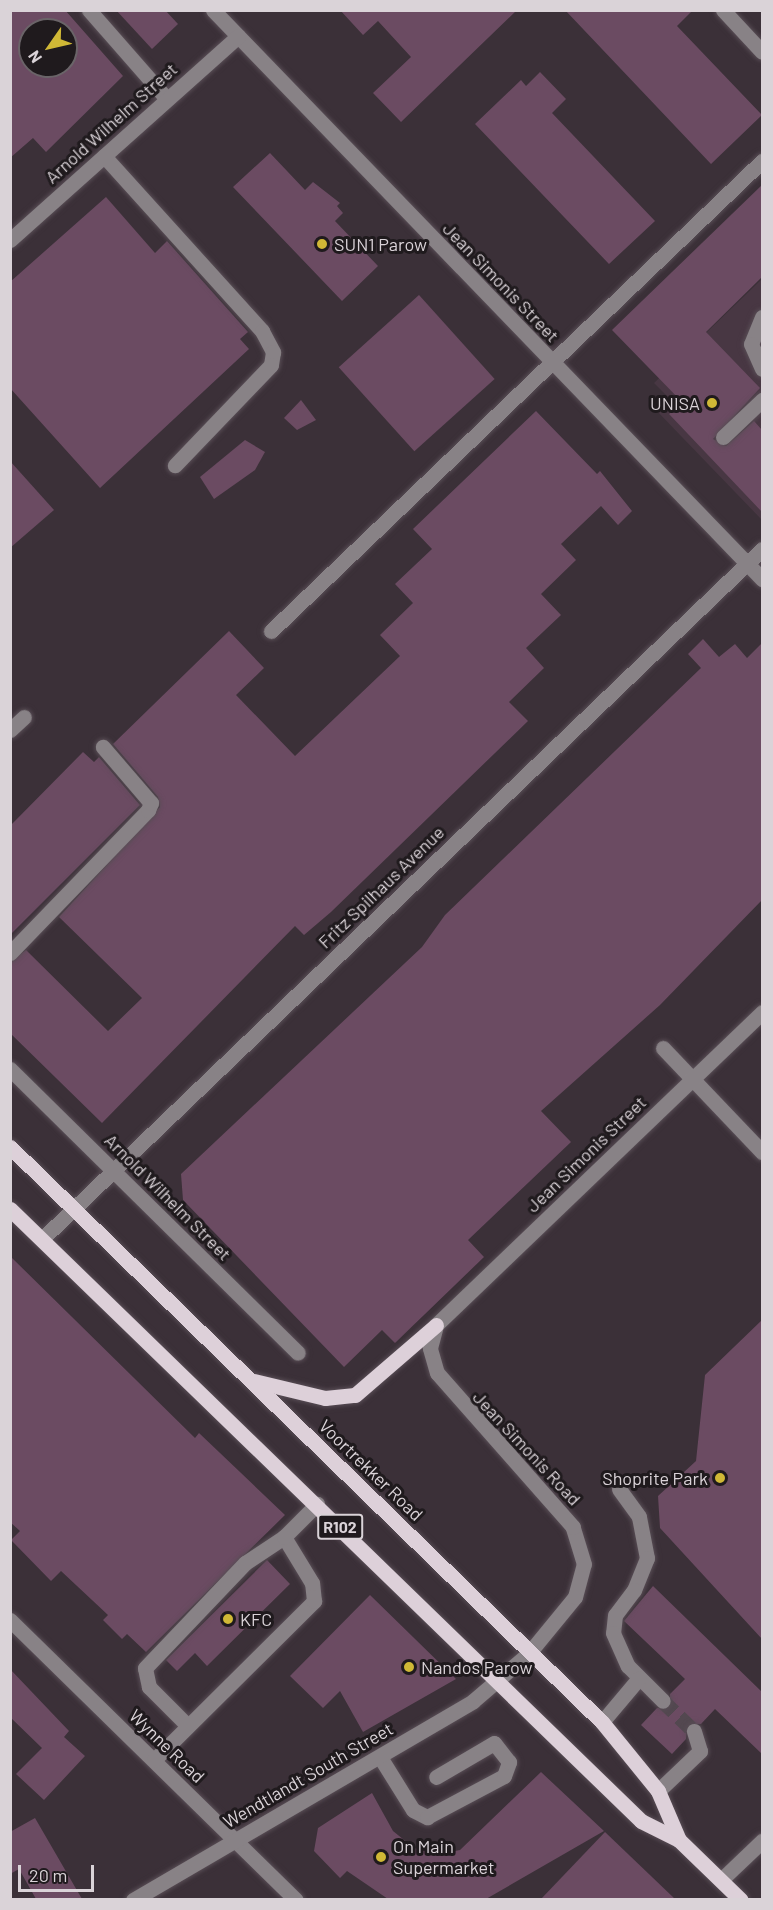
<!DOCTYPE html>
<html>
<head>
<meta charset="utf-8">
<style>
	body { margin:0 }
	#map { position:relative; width:773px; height:1910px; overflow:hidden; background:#3b3038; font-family:Barlow,sans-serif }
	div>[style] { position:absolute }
	.built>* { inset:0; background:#483743 }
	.building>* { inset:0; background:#6b4b62; transform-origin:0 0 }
	.minor-tunnel>* { height:15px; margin-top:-7.5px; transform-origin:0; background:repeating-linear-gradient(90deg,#534850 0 15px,transparent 0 23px) }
	.roads { filter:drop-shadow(0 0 2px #584d55) drop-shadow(0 0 2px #584d55) }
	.minor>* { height:15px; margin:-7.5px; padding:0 7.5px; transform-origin:7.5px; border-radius:7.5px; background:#888286 }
	.major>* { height:15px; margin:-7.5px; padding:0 7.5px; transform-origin:7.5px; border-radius:7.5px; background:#ddd0d9 }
	.dots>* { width:16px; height:16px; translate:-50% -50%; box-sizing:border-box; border:3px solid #1f1a1d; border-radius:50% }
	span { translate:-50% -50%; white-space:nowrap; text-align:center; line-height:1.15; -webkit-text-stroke:6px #1f1a1d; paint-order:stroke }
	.shield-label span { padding:2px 4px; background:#1f1a1d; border:2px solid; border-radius:4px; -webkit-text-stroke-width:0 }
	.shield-label { font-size:16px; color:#dad3d8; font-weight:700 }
	.street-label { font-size:18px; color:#dad3d8 }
	.poi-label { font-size:18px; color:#dad3d8 }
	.left { translate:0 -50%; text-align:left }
	.right { translate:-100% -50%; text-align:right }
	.frame { position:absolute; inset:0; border:12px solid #dad3d8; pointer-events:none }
	.north { position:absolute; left:18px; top:18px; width:60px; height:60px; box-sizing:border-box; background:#1f1a1d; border:2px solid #6a6468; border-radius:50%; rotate:236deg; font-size:16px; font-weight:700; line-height:24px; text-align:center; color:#dad3d8 }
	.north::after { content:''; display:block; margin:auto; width:21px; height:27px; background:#d0b836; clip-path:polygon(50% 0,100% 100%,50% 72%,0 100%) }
	.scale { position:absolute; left:18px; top:1865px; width:76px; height:27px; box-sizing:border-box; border:3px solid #dad3d8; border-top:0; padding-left:8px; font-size:18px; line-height:21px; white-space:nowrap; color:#dad3d8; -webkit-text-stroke:4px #1f1a1d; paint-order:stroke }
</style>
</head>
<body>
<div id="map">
	<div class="built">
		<i style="clip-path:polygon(762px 279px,762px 517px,761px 519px,654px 408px,668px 397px,654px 383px)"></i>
	</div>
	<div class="building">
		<i style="clip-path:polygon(evenodd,10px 10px,65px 10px,123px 76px,46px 152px,33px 138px,10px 158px,10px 10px,30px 30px,66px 30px,66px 66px,30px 66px,30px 30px)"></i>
		<i style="clip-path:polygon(116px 10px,165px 10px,178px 24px,152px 49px)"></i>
		<i style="clip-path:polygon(340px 10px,517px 10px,401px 122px,373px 93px,411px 57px,378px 21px,363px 35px)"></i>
		<i style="clip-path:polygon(565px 10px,693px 10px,677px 26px,762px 115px,711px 164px)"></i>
		<i style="clip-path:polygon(540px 72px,566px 99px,552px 113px,655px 221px,609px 264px,475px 124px,521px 80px,526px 86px)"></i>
		<i style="clip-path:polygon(270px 153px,305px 190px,313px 182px,340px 203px,337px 206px,343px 213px,335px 221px,378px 266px,342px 301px,233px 187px)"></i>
		<i style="clip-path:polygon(762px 185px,762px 277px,706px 332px,760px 388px,713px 439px,726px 446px,754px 421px,762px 430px,762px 512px,669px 414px,682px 402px,612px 330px)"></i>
		<i style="clip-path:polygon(106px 197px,155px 253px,167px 241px,248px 332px,240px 339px,249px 349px,100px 488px,10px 388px,10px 282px)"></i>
		<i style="left:419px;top:295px;width:113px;height:108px;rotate:48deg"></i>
		<i style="clip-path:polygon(301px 400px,316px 420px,297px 430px,284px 418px)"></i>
		<i style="clip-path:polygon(536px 411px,597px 474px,600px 471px,632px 511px,618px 525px,601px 506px,561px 544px,576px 560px,541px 594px,561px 615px,526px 648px,544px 668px,509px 702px,528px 721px,331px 912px,304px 935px,295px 926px,102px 1123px,10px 1033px,10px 962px,26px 950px,108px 1031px,142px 998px,59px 917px,160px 807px,158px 797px,113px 744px,229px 631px,264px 668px,236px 695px,295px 756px,400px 656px,380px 635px,413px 603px,395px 584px,432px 549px,413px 529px)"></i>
		<i style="clip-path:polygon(245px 440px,265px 452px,255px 470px,214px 499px,200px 477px)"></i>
		<i style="clip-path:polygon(10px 461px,54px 510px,10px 548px)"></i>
		<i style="clip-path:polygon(703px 639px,719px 657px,735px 644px,747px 658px,762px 643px,762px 900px,660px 1005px,541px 1111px,571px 1142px,468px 1240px,484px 1257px,395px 1343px,382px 1330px,344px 1367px,183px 1200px,181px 1174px,422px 947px,445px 915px,701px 668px,688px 654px)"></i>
		<i style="clip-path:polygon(83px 752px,94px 762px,99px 757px,140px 805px,10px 935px,10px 826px)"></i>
		<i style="clip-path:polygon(10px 1256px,195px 1438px,199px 1433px,285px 1515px,146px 1652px,127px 1634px,122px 1639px,103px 1620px,108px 1615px,61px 1571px,51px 1581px,11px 1540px,20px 1531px,10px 1522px)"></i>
		<i style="clip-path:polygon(762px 1320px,762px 1639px,660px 1528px,658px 1496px,696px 1461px,705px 1375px)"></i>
		<i style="clip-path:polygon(267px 1560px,290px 1584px,207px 1666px,195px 1653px,177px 1671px,166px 1660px)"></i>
		<i style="clip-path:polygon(653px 1586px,762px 1692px,762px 1754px,715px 1709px,701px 1724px,687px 1724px,686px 1739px,672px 1754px,641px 1725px,657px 1708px,670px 1707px,670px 1694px,685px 1679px,624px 1621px)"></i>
		<i style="clip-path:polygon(370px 1595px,456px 1679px,363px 1732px,340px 1691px,323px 1708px,290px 1676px)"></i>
		<i style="clip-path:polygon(10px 1669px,69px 1731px,64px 1737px,85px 1756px,44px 1800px,16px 1774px,42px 1748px,10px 1717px)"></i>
		<i style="clip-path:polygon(541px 1772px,604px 1831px,486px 1899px,388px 1899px,347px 1871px,340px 1878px,314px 1851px,318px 1828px,372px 1793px,393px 1831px,414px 1848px,439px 1854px,460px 1850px)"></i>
		<i style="clip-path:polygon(35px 1818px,82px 1899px,36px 1899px,19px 1869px,10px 1874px,10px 1832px)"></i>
		<i style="clip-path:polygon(605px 1832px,675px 1899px,541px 1899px)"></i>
	</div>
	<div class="minor-tunnel">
		<i style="left:663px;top:1701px;width:43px;rotate:44.1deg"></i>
	</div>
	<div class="roads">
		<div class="minor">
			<i style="left:89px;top:10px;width:118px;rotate:48.8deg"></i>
			<i style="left:213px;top:10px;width:791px;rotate:46.02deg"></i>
			<i style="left:723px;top:10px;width:57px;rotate:47.1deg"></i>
			<i style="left:104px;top:156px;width:236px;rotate:47.9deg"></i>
			<i style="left:262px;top:331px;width:24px;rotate:62deg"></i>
			<i style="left:273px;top:352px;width:13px;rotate:99deg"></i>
			<i style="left:271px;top:365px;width:139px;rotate:133.8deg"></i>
			<i style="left:10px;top:240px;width:306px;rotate:-41.8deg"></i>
			<i style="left:762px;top:317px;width:29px;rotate:112deg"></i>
			<i style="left:751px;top:344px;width:27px;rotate:66deg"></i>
			<i style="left:723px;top:437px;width:54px;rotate:-43.5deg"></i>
			<i style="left:271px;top:631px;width:680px;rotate:-43.75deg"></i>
			<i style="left:10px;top:730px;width:19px;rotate:-43deg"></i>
			<i style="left:10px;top:953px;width:199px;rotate:-46deg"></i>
			<i style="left:148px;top:810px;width:8px;rotate:-67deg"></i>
			<i style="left:151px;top:803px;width:74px;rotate:-130.6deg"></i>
			<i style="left:663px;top:1048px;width:144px;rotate:46.4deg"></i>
			<i style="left:10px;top:1069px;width:404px;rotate:44.6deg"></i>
			<i style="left:42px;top:1239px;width:997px;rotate:-43.78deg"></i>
			<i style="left:619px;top:1489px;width:34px;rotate:54deg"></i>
			<i style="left:639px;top:1517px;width:42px;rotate:79deg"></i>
			<i style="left:647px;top:1558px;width:35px;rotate:112deg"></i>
			<i style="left:634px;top:1590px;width:31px;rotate:127deg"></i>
			<i style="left:615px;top:1615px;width:18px;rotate:96deg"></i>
			<i style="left:613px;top:1633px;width:36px;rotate:66deg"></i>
			<i style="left:628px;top:1666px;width:49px;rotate:45deg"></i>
			<i style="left:10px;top:1620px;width:400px;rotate:44.4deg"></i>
			<i style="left:602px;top:1722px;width:57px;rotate:-49.9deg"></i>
			<i style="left:187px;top:1725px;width:54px;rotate:-135deg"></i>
			<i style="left:149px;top:1687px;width:19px;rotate:-102deg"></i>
			<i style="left:145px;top:1668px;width:145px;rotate:-46.4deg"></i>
			<i style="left:245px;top:1563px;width:47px;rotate:-33.7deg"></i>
			<i style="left:380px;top:1757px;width:62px;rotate:58.1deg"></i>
			<i style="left:413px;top:1810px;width:16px;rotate:27deg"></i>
			<i style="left:427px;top:1817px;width:87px;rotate:-28deg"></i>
			<i style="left:504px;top:1776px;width:15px;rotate:-70deg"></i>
			<i style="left:509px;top:1762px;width:24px;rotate:-128deg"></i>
			<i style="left:494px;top:1743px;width:67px;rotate:149.6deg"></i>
			<i style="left:154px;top:1760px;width:226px;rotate:-44.8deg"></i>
			<i style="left:314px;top:1601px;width:18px;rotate:-96deg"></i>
			<i style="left:312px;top:1583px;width:54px;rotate:-121.3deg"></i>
			<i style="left:284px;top:1537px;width:47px;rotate:-45deg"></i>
			<i style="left:658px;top:1791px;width:58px;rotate:-43.6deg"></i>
			<i style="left:700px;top:1751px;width:21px;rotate:-107deg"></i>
			<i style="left:721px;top:1880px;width:57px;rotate:-43.6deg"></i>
			<i style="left:133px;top:1900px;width:394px;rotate:-30.3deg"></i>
			<i style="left:473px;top:1701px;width:74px;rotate:-40.6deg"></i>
			<i style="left:529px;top:1653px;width:72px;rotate:-50.6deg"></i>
			<i style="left:575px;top:1597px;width:34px;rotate:-75deg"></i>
			<i style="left:584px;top:1564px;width:39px;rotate:-107deg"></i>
			<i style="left:573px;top:1527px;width:205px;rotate:-131.4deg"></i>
			<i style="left:437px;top:1373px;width:26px;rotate:-106deg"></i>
			<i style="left:430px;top:1348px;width:24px;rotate:-75deg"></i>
			<i style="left:436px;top:1325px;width:452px;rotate:-43.8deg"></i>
		</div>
		<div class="major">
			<i style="left:10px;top:1147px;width:825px;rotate:44.17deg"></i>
			<i style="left:602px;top:1722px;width:89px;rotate:50.9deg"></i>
			<i style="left:658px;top:1791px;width:53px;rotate:66.8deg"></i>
			<i style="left:10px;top:1209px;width:879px;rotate:44.12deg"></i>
			<i style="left:641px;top:1821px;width:42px;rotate:26.6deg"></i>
			<i style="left:679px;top:1840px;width:86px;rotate:44.1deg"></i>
			<i style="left:254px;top:1381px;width:73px;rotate:13.5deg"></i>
			<i style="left:325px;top:1398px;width:30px;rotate:-6deg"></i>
			<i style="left:355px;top:1395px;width:107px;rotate:-40.8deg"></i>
		</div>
	</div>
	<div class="dots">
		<i style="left:322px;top:244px;background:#d0b836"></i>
		<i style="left:712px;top:403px;background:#d0b836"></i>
		<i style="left:720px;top:1478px;background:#d0b836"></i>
		<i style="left:228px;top:1619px;background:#d0b836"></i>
		<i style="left:409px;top:1667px;background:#d0b836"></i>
		<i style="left:381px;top:1857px;background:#d0b836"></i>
	</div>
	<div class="shield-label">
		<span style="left:340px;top:1527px">R102</span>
	</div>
	<div class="street-label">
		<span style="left:111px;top:123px;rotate:-42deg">Arnold Wilhelm Street</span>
		<span style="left:501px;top:282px;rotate:46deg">Jean Simonis Street</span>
		<span style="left:381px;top:887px;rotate:-44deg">Fritz Spilhaus Avenue</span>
		<span style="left:586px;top:1154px;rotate:-44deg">Jean Simonis Street</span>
		<span style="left:168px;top:1197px;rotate:45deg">Arnold Wilhelm Street</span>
		<span style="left:527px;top:1448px;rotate:47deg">Jean Simonis Road</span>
		<span style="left:371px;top:1470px;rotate:44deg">Voortrekker Road</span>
		<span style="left:167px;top:1746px;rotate:44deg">Wynne Road</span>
		<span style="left:308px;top:1775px;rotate:-30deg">Wendtlandt South Street</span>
	</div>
	<div class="poi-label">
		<span class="left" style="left:334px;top:244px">SUN1 Parow</span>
		<span class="right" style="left:700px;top:403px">UNISA</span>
		<span class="right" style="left:708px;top:1478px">Shoprite Park</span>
		<span class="left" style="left:240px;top:1619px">KFC</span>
		<span class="left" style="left:421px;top:1667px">Nandos Parow</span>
		<span class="left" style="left:393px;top:1857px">On Main<br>Supermarket</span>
	</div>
	<div class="frame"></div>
	<div class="north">N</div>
	<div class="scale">20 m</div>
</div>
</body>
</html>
